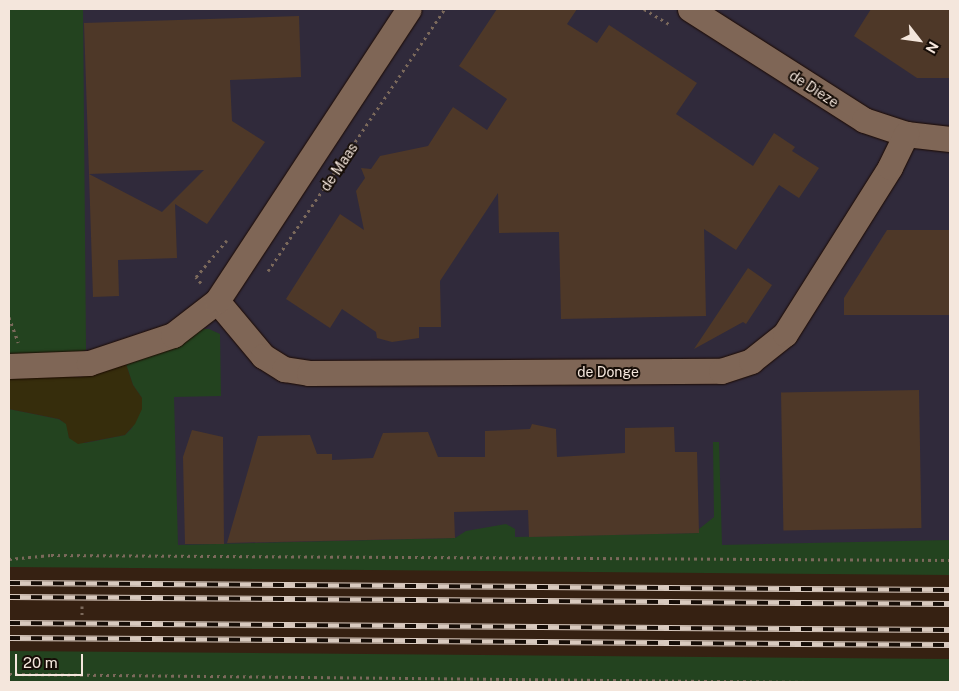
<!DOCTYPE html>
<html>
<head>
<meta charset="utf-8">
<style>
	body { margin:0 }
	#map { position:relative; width:959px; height:691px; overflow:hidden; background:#362112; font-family:"Public Sans",sans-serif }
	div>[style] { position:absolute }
	.industrial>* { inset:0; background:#302a3b }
	.green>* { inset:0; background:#23431f }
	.sand>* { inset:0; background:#362d0c }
	.building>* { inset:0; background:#4e3828; transform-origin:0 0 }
	.path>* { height:3px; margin-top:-1.5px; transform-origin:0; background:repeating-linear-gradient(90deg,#7b695b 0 2.5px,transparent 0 6.5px) }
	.roads { filter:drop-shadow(0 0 1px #1c0a00) drop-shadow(0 0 1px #1c0a00) }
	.minor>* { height:25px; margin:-12.5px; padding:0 12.5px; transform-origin:12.5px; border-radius:12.5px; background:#7f6656 }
	.rail>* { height:5.5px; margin-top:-2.75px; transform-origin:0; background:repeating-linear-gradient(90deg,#160d07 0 11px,#d9cabf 0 22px); box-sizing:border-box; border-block:1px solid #d9cabf }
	span { translate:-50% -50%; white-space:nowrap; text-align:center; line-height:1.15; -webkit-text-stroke:4px #160d07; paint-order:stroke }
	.street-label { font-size:14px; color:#f4e6dc }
	.frame { position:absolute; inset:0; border:10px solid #f4e6dc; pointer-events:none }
	.north { position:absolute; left:894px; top:15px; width:50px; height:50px; -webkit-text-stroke:4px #160d07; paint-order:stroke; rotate:120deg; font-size:14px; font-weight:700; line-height:20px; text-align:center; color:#f4e6dc }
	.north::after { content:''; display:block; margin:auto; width:18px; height:22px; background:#f4e6dc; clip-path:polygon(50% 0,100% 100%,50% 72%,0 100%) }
	.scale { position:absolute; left:15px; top:654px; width:68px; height:22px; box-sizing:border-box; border:2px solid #f4e6dc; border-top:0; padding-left:6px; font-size:15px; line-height:18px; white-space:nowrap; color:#f4e6dc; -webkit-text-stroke:4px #160d07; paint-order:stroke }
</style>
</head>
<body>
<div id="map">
	<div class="industrial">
		<i style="clip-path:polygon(80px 9px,950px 9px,950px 567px,52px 562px,9px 535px,9px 377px)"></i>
	</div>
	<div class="green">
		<i style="clip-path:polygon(9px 9px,83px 9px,86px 350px,55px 358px,9px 359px)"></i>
		<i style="clip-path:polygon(193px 329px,209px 329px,220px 334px,221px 396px,174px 397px,178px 545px,455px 538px,466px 531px,506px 524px,515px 529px,515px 537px,699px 533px,699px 529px,714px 517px,713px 442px,719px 442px,722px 545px,950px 540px,950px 575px,9px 567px,9px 409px,58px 419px,67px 424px,69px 438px,85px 443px,125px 435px,132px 428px,142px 398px,133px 385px,126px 364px)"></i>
		<i style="clip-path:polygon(9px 651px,950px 659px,950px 682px,9px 682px)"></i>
	</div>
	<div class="sand">
		<i style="clip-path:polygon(126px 364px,133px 385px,142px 398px,142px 409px,135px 424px,125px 435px,78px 444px,69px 438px,66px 424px,59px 419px,9px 409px,9px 374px,81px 377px)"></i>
	</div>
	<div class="building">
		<i style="clip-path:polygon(497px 9px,577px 9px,567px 24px,597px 43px,609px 25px,697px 83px,676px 114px,753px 166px,774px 133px,795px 147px,792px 151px,819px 168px,799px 198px,779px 185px,736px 250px,704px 229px,706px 316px,561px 319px,559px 232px,499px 233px,498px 193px,440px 281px,441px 327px,419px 327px,419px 338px,392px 342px,377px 338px,376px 332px,342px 309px,330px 328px,286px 299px,340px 214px,364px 230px,356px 191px,365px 178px,361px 168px,371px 169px,380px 156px,428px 146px,453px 107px,487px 130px,507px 99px,459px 66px)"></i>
		<i style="clip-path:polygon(871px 9px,950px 9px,950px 78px,917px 78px,854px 36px)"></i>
		<i style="clip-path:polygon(299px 16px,301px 77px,230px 80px,232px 121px,265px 142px,207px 224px,175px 204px,177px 258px,118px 260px,119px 296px,93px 297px,89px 174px,162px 212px,204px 170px,89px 174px,84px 23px)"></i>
		<i style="clip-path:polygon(887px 230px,950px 230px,950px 315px,844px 315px,844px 298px)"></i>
		<i style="clip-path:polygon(748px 268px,772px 285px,746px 324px,743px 322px,694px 349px)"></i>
		<i style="left:919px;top:390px;width:138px;height:138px;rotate:89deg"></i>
		<i style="clip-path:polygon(532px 424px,556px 429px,557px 457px,625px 453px,625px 428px,674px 427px,675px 452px,697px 452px,699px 533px,529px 537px,528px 510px,454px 512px,455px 538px,227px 543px,258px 436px,310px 435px,317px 454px,332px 454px,332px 460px,373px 458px,383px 433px,428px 432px,438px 457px,485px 457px,485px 431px,530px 429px)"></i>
		<i style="clip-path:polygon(192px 430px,223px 437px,224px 544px,185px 544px,183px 457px)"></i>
	</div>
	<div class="path">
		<i style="left:644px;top:9px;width:31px;rotate:31deg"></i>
		<i style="left:268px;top:271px;width:316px;rotate:-56deg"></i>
		<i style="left:201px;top:283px;width:8px;rotate:-130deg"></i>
		<i style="left:196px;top:277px;width:48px;rotate:-50deg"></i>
		<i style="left:9px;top:317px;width:27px;rotate:70deg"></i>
		<i style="left:9px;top:559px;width:42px;rotate:-5.4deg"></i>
		<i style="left:51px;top:555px;width:899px;rotate:0.32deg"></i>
		<i style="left:82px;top:615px;width:9px;rotate:-90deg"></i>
		<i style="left:9px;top:674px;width:803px;rotate:0.57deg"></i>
	</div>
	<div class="roads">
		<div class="minor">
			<i style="left:690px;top:9px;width:206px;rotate:32.5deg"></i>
			<i style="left:864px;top:120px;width:44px;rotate:18.4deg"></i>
			<i style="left:906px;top:134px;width:44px;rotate:6.5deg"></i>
			<i style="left:217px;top:301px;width:72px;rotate:50.1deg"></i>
			<i style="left:263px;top:356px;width:25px;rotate:32deg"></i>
			<i style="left:284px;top:369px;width:25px;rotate:9deg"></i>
			<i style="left:309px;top:373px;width:412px;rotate:-0.3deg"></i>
			<i style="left:721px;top:371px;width:32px;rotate:-18deg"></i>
			<i style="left:751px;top:361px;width:43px;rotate:-38.5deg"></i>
			<i style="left:785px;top:334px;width:197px;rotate:-57.8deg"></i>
			<i style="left:890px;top:167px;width:37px;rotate:-64deg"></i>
			<i style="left:9px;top:366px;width:80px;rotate:-2.1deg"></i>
			<i style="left:89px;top:363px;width:89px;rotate:-18.4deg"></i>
			<i style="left:173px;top:335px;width:56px;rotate:-37.7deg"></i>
			<i style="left:217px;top:301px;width:349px;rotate:-56.7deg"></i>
		</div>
	</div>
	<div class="rail">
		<i style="left:9px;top:583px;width:941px;rotate:0.43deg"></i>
		<i style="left:9px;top:597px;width:941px;rotate:0.43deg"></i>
		<i style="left:9px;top:623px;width:941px;rotate:0.43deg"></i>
		<i style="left:9px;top:638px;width:941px;rotate:0.43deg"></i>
	</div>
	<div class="street-label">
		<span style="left:814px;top:89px;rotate:33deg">de Dieze</span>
		<span style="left:339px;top:167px;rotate:-56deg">de Maas</span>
		<span style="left:608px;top:372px">de Donge</span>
	</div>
	<div class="frame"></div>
	<div class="north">N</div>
	<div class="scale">20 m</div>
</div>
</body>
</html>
